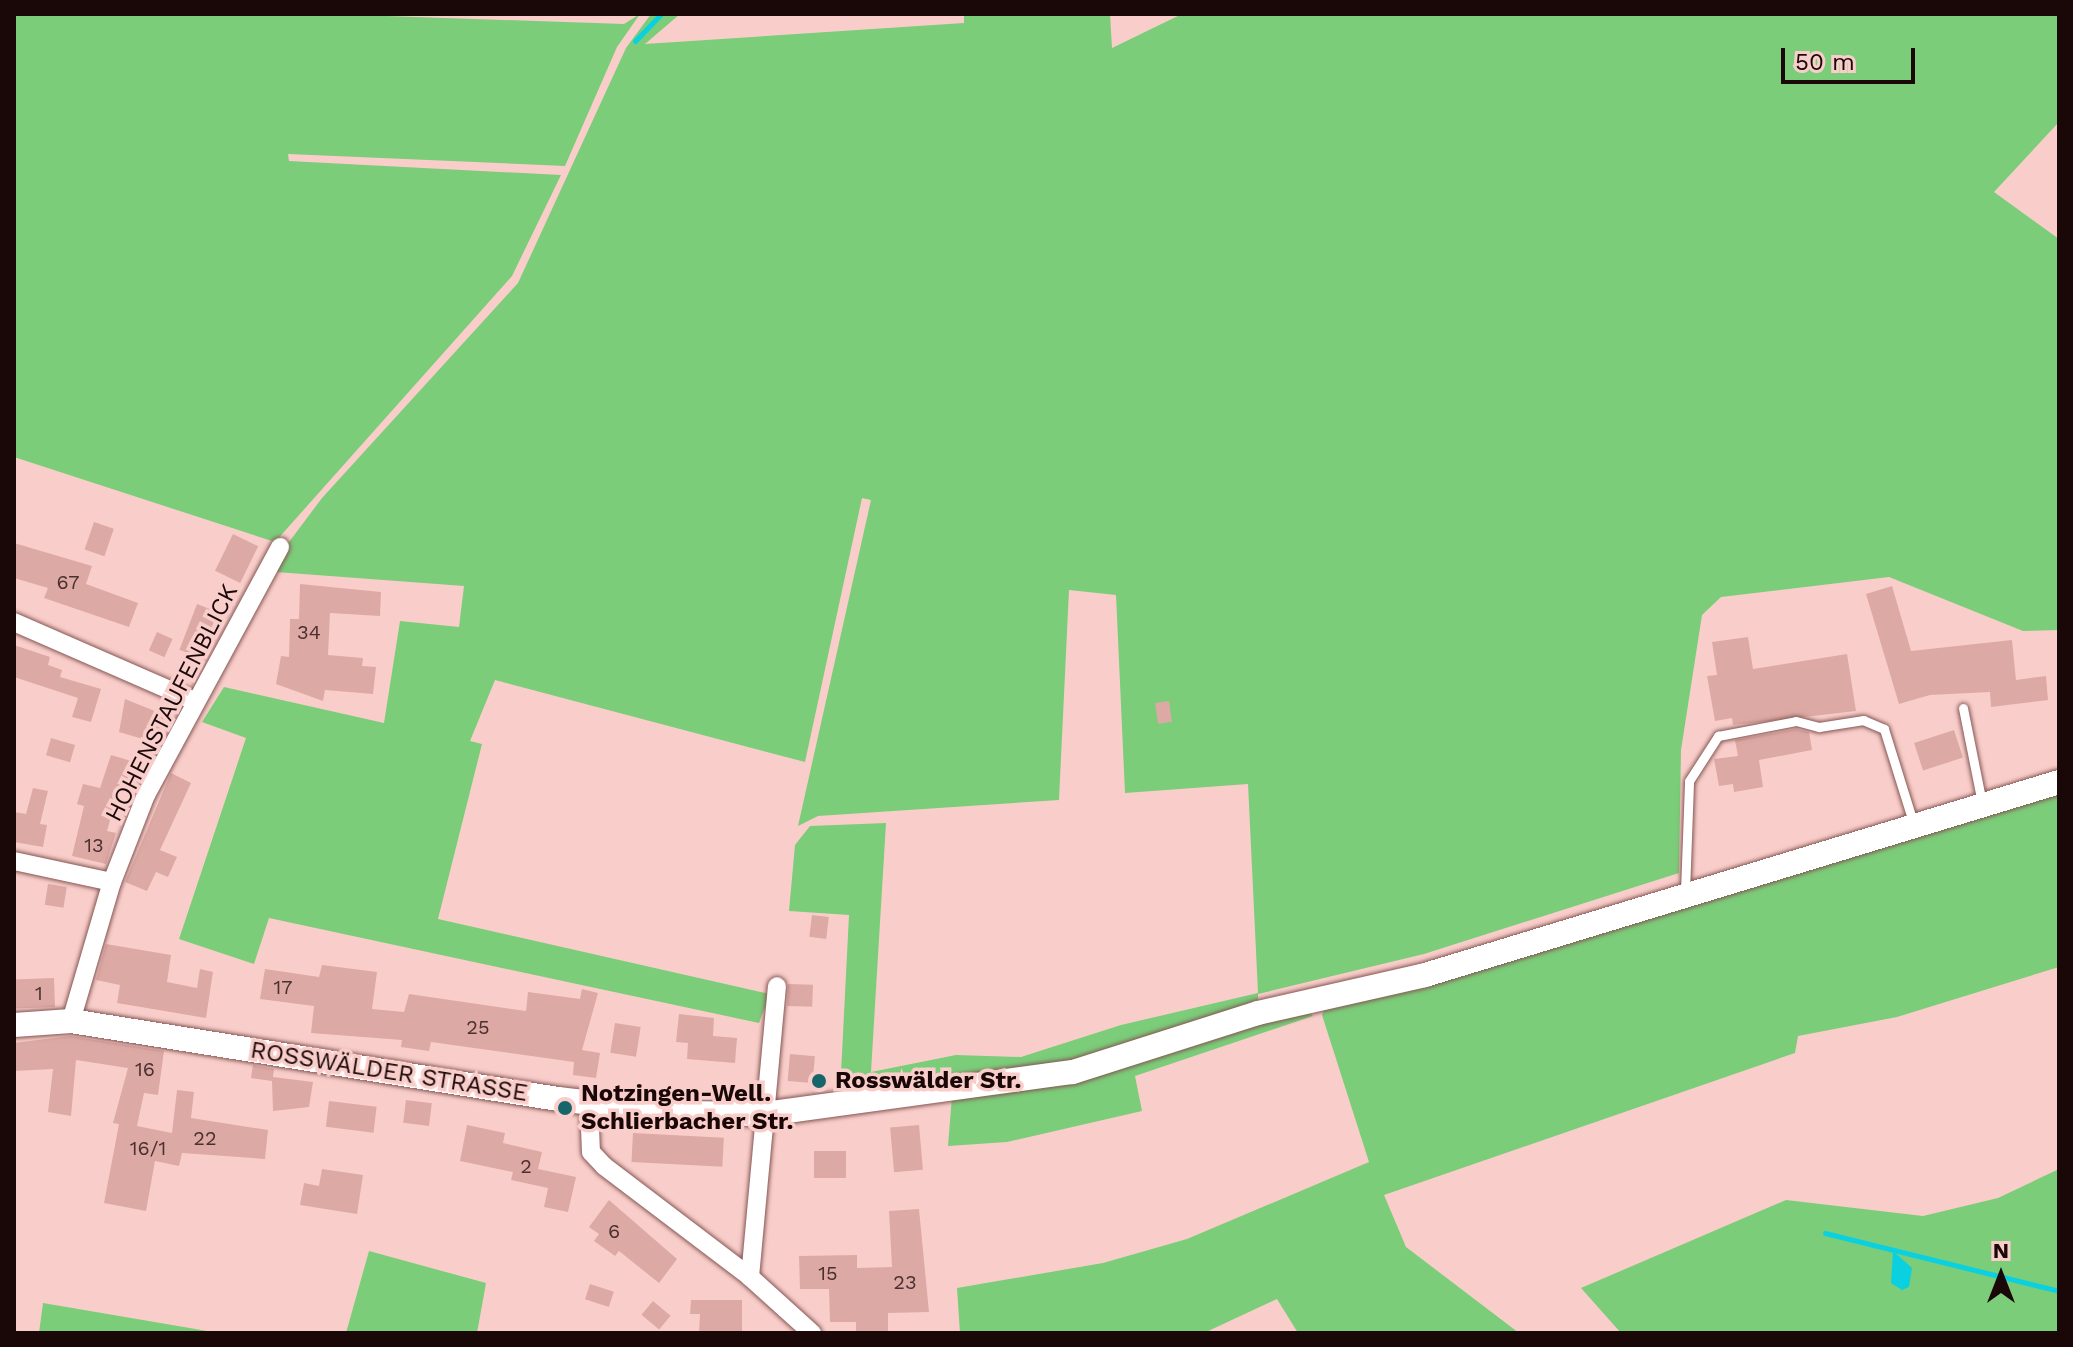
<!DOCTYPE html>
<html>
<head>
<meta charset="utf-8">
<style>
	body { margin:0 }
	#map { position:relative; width:2073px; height:1347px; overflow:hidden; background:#f9ceca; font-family:"Work Sans",sans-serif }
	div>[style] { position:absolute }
	.green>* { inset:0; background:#7bcd7a }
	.water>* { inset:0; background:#0bd0df }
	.stream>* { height:5px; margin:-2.5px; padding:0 2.5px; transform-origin:2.5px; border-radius:2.5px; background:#0bd0df }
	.building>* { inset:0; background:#dda9a5; transform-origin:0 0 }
	.roads { filter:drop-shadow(0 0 2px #855653) drop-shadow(0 0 2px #855653) }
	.service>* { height:9px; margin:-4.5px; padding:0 4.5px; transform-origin:4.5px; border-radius:4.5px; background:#fff }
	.minor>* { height:18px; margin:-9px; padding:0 9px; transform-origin:9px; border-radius:9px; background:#fff }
	.tertiary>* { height:24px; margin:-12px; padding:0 12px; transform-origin:12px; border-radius:12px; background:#fff }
	.dots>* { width:22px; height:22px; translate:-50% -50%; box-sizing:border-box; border:4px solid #f9ceca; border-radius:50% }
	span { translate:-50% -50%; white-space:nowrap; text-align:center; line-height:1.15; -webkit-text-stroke:7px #f9ceca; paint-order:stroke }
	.number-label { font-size:20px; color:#4b302f }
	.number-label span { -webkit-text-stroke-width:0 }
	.street-label { font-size:24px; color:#1a0808 }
	.poi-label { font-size:24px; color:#1a0808; font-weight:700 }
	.left { translate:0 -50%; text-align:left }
	.frame { position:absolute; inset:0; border:16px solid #1a0808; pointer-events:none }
	.north { position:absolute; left:1961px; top:1235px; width:80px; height:80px; -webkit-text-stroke:6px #f9ceca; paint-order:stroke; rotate:0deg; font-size:22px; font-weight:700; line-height:32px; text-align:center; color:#1a0808 }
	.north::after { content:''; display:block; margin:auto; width:28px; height:36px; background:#1a0808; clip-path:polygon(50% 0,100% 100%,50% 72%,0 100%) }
	.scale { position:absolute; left:1781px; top:48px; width:134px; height:36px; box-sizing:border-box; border:4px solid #1a0808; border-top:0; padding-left:10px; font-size:24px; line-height:28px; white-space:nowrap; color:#1a0808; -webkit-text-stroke:6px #f9ceca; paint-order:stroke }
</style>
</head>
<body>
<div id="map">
	<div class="green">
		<i style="clip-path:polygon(14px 14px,329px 14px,624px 24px,640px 14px,617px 47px,565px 166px,288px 154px,289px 161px,561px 175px,512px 276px,275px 542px,14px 457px)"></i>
		<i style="clip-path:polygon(651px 14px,680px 14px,645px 44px,964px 23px,964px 14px,1110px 14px,1112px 48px,1182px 14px,2059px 14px,2059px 122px,1994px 192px,2059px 239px,2059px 630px,2023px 631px,1889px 577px,1721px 597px,1702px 615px,1681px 750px,1679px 873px,1424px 954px,1258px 994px,1258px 1005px,1068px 1065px,840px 1093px,849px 915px,789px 911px,795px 845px,810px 826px,886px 823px,871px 1072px,956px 1055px,1021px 1057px,1121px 1025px,1258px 993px,1248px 784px,1125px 793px,1116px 595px,1069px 590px,1059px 800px,818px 816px,798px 826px,871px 500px,862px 498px,805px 762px,495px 680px,470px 741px,482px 744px,438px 919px,770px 994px,759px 1023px,269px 918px,254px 964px,179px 939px,246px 738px,202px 722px,224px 687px,384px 723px,400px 621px,459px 627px,464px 586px,276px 572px,286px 546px,322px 498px,518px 283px,626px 48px)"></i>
		<i style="clip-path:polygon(2059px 789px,2059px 967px,1897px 1017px,1798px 1036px,1795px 1053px,1384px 1195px,1406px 1247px,1519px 1333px,1298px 1333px,1277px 1299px,1204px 1333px,960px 1333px,957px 1288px,1103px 1263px,1187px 1239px,1369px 1162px,1322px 1015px,1327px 1003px)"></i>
		<i style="clip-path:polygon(1306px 1008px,1313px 1016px,1135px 1076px,1142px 1111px,1007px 1142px,948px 1146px,952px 1096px)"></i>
		<i style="clip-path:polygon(2059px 1169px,2059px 1333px,1621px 1333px,1581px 1288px,1786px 1200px,1923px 1216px,1998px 1198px)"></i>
		<i style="clip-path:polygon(369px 1251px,486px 1283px,477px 1333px,346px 1333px)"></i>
		<i style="clip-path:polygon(43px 1303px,219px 1333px,39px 1333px)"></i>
	</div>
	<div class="water">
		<i style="clip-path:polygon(1893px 1251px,1912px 1268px,1909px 1287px,1902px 1290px,1891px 1283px)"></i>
	</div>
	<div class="stream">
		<i style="left:635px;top:41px;width:37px;rotate:-46deg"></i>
		<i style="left:1825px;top:1233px;width:241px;rotate:13.9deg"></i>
	</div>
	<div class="building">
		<i style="left:94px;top:522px;width:21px;height:29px;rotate:19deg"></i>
		<i style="left:233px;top:534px;width:28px;height:41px;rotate:26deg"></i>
		<i style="clip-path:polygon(14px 543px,92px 566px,86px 584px,138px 603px,129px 627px,44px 598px,48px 588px,14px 578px)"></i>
		<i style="clip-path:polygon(300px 584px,381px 592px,380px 616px,330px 613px,328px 655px,363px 658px,362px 666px,376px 667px,373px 694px,325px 690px,323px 701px,276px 684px,281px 656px,289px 657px,290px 619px,299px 619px)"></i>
		<i style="clip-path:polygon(1892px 586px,1911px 651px,2012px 640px,2016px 680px,2046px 676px,2048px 700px,1991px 707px,1990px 692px,1930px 695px,1899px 704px,1866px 594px)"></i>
		<i style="left:197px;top:604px;width:22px;height:49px;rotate:21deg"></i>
		<i style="left:157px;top:632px;width:17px;height:20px;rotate:24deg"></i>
		<i style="clip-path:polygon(1748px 637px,1753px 669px,1847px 654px,1856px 711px,1733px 725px,1732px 718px,1715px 721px,1707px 676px,1717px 675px,1712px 642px)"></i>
		<i style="clip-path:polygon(14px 645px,50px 657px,48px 665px,62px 670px,60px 677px,101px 689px,91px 722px,72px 717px,78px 698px,14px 677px)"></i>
		<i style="clip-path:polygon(125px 699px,167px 716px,153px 742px,119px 732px)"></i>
		<i style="left:1169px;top:701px;width:21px;height:14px;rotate:82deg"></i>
		<i style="clip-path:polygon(1796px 729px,1809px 732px,1812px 750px,1759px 760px,1763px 787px,1734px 792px,1733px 784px,1719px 786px,1714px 759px,1738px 756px,1735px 740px)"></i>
		<i style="left:1954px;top:730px;width:29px;height:42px;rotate:72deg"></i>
		<i style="left:51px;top:738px;width:25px;height:18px;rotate:16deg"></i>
		<i style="clip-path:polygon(111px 755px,145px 765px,139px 783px,122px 777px,107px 831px,116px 833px,106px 864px,72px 856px,84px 806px,77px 804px,83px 784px,100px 788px)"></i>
		<i style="clip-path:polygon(171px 773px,191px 783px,160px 850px,177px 857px,168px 877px,156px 872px,147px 891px,125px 882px)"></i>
		<i style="clip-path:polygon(33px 788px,48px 791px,40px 824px,47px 825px,43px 847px,14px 842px,14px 812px,26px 814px)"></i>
		<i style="left:48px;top:884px;width:19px;height:21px;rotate:9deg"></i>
		<i style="left:812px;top:915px;width:17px;height:22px;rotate:7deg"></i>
		<i style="clip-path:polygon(106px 944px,171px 955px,167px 982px,197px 988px,200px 969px,213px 972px,206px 1018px,117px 1003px,120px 985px,96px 980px)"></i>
		<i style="clip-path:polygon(322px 965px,377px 972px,372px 1009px,404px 1012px,409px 994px,526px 1011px,528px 992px,580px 999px,582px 989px,598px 993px,582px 1050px,600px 1053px,596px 1078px,573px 1075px,574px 1062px,431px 1042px,429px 1051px,401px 1047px,402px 1040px,311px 1033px,314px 1006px,260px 999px,265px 969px,319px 977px)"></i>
		<i style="left:54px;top:978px;width:29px;height:40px;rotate:88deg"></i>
		<i style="left:788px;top:984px;width:25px;height:22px;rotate:2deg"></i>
		<i style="clip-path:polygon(679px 1014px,714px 1018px,713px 1036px,737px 1038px,735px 1063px,687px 1059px,688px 1043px,676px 1042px)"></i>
		<i style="left:615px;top:1023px;width:26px;height:30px;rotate:9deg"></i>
		<i style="clip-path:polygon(70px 1036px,164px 1051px,158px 1095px,144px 1093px,137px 1126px,172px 1133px,177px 1090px,194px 1092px,191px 1118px,268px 1130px,265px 1159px,182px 1153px,179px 1166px,155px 1161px,146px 1211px,104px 1203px,119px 1124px,113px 1123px,128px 1068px,76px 1060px,71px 1116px,48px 1112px,53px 1069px,14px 1071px,14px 1043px)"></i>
		<i style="left:790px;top:1054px;width:25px;height:27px;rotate:5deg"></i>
		<i style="clip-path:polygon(253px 1065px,274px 1069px,273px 1077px,313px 1082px,309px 1107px,273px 1111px,272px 1081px,251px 1078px)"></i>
		<i style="left:406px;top:1100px;width:26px;height:23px;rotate:7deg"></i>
		<i style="left:329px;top:1101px;width:48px;height:26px;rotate:7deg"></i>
		<i style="clip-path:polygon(467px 1125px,505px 1133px,503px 1143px,542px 1152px,538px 1169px,576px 1177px,568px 1212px,544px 1207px,548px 1188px,511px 1180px,513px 1172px,460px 1161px)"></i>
		<i style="left:919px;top:1125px;width:45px;height:29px;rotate:85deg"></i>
		<i style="left:633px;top:1133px;width:91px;height:29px;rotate:3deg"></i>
		<i style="left:846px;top:1151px;width:27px;height:32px;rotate:90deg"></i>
		<i style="clip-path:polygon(322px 1169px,363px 1175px,357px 1214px,300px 1205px,304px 1183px,319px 1186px)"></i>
		<i style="clip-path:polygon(609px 1200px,677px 1259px,659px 1283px,619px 1251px,615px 1256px,594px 1241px,599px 1234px,589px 1227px)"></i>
		<i style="clip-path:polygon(919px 1209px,929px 1312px,888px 1313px,888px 1331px,856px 1331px,856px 1322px,830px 1322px,829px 1289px,800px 1289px,799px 1256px,857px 1255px,857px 1268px,892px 1267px,889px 1211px)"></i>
		<i style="left:590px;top:1284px;width:25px;height:16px;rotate:18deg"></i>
		<i style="clip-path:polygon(691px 1300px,742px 1300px,742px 1333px,699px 1333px,700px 1314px,690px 1314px)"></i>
		<i style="left:653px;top:1301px;width:23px;height:18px;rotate:40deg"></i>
	</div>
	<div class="roads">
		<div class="service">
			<i style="left:1963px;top:708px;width:97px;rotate:78.7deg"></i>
			<i style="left:1685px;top:892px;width:111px;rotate:-87.9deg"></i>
			<i style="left:1689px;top:781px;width:54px;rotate:-57.2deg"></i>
			<i style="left:1718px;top:736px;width:79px;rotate:-10.9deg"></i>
			<i style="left:1796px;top:721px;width:24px;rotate:15deg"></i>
			<i style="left:1819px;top:727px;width:45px;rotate:-9deg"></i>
			<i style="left:1863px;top:720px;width:23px;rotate:23deg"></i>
			<i style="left:1884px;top:729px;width:97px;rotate:72.7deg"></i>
		</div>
		<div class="minor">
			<i style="left:14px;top:622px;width:197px;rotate:23.6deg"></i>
			<i style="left:14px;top:861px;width:100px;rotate:12.1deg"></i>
			<i style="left:71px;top:1021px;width:145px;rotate:-73.6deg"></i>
			<i style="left:112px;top:882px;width:93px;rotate:-68.7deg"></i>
			<i style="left:146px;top:795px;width:282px;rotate:-61.6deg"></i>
			<i style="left:589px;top:1103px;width:49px;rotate:87.7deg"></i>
			<i style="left:591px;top:1152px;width:19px;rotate:47deg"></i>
			<i style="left:604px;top:1166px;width:183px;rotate:37.2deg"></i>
			<i style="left:750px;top:1277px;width:84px;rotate:42.1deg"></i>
			<i style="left:750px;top:1277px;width:292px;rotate:-84.7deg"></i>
		</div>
		<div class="tertiary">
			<i style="left:14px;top:1025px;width:57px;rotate:-4deg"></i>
			<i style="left:71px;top:1021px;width:493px;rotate:9.1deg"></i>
			<i style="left:558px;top:1099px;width:120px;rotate:6.7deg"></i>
			<i style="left:677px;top:1113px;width:88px;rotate:0.7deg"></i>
			<i style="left:765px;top:1114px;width:311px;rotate:-7.8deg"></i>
			<i style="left:1073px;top:1072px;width:194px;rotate:-17.7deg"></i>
			<i style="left:1258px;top:1013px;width:171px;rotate:-12.8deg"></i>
			<i style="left:1425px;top:975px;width:663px;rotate:-16.93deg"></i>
		</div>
	</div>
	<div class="dots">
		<i style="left:819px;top:1081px;background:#16656b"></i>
		<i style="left:565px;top:1108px;background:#16656b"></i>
	</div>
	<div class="number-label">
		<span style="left:68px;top:582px">67</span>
		<span style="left:309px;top:632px">34</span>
		<span style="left:94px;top:845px">13</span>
		<span style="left:283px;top:987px">17</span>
		<span style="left:39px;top:993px">1</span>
		<span style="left:478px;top:1027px">25</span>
		<span style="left:145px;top:1069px">16</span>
		<span style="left:205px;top:1138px">22</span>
		<span style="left:148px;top:1148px">16/1</span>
		<span style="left:526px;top:1166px">2</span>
		<span style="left:614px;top:1231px">6</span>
		<span style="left:828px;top:1273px">15</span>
		<span style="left:905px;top:1282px">23</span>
	</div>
	<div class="street-label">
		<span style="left:172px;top:703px;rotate:-63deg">HOHENSTAUFENBLICK</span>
		<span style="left:389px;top:1072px;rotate:9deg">ROSSWÄLDER STRASSE</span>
	</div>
	<div class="poi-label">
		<span class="left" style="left:835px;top:1081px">Rosswälder Str.</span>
		<span class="left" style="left:581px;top:1108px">Notzingen-Well.<br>Schlierbacher Str.</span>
	</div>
	<div class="frame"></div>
	<div class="north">N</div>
	<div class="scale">50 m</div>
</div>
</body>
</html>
